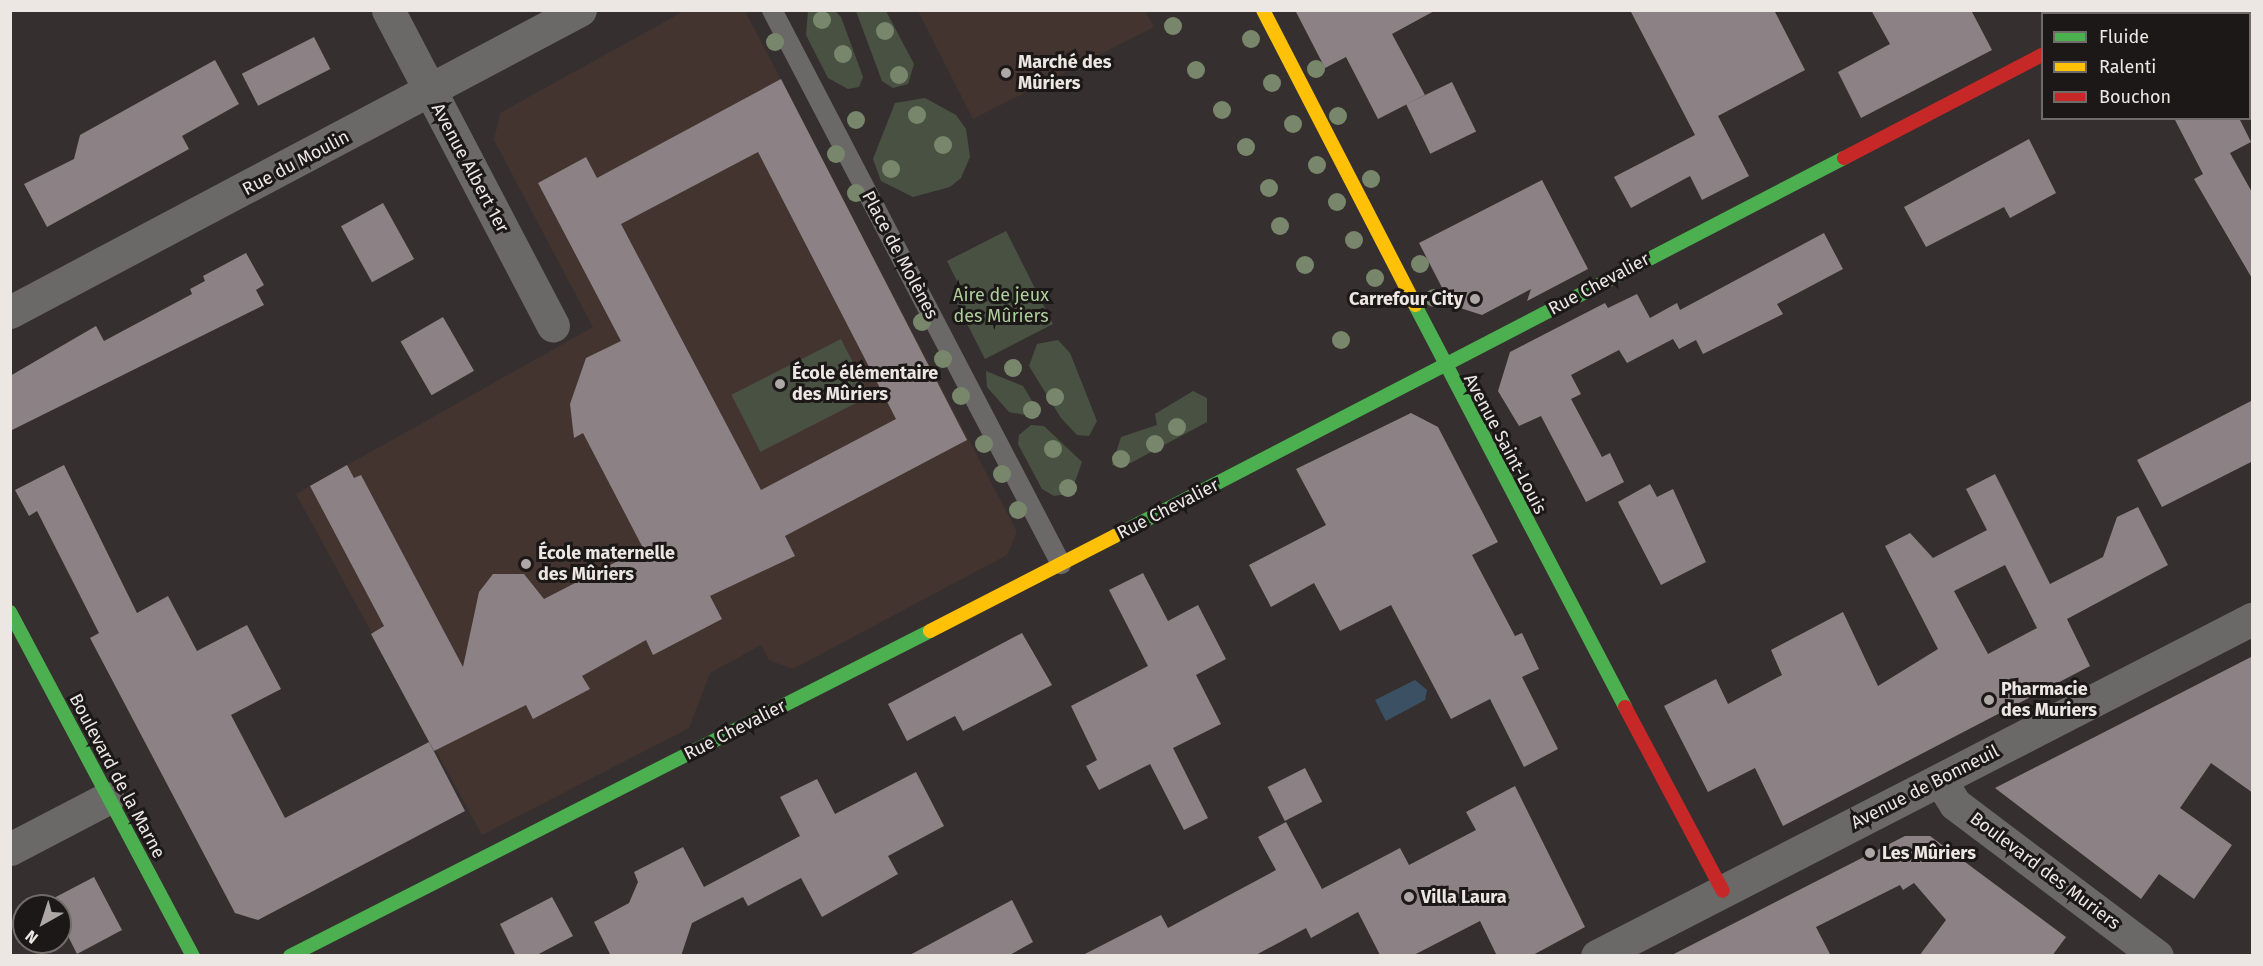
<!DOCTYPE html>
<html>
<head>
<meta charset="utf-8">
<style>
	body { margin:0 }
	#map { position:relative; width:2263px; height:966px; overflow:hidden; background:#35302f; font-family:"Fira Sans",sans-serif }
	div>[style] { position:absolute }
	.built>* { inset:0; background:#43342f }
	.green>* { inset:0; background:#495242; transform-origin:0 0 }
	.water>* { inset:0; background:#3c5064 }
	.building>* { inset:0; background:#8c8285; transform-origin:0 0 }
	.lane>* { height:20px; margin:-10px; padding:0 10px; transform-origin:10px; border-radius:10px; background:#6b6868 }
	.street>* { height:33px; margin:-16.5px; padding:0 16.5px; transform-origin:16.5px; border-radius:16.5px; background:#6b6868 }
	.fast>* { height:14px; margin:-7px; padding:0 7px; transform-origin:7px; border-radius:7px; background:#4caf50 }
	.slow>* { height:14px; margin:-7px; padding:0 7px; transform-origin:7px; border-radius:7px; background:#ffc107 }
	.jam>* { height:14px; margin:-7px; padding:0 7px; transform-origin:7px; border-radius:7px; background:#c62828 }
	.trees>* { width:18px; height:18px; margin:-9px; border-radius:50%; background:#78876c }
	.dots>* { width:16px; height:16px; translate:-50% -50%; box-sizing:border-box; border:3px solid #1c1817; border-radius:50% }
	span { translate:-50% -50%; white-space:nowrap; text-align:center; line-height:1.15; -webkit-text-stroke:6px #1c1817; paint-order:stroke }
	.poi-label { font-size:18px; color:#ede7e4; font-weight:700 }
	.left { translate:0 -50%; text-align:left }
	.right { translate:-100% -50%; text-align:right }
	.street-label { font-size:18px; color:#ede7e4 }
	.park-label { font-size:18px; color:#afce9d }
	.frame { position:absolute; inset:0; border:12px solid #ede7e4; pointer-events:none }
	.legend { position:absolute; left:2041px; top:12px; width:210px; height:108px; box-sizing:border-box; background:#1c1817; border:2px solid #706b69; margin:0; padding:8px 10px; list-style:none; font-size:18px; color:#ede7e4 }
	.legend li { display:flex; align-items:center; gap:12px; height:30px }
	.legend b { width:30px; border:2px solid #706b69 }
	.north { position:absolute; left:12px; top:894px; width:60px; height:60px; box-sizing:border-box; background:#1c1817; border:2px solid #706b69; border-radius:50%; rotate:219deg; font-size:16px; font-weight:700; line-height:24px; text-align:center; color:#ede7e4 }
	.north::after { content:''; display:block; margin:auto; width:21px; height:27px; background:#ada7a5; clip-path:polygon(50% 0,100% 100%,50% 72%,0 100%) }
</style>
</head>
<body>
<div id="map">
	<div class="built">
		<i style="clip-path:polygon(684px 11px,745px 11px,1017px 532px,1007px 555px,793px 669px,769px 660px,761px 645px,710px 673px,689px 728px,482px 835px,296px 494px,593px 327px,494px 140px,500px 113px)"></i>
		<i style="clip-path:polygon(918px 11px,1145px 11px,1154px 27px,973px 119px)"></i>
	</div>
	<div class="green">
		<i style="clip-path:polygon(808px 11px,835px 11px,841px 17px,863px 77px,859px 87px,848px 89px,828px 78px,806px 35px)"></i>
		<i style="clip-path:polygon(856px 11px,886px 11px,914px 64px,908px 84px,893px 88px,882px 81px)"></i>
		<i style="clip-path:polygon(925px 98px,956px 115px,966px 129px,970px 157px,961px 178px,950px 187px,913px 197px,881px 181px,873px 159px,895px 103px)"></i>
		<i style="clip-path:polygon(1006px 231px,1053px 324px,985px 359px,955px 300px,964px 295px,947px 261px)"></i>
		<i style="left:841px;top:339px;width:64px;height:123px;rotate:63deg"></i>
		<i style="clip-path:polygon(1058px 340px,1070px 353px,1097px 421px,1089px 436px,1077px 435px,1061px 418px,1029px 366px,1037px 344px)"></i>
		<i style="clip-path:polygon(986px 371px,1023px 386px,1037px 409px,1030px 416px,1009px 412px,987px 387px)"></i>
		<i style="clip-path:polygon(1193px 391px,1207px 398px,1207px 422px,1125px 466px,1112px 465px,1121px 437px,1157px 425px,1155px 414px)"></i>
		<i style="clip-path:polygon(1031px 425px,1044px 426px,1082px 462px,1071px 493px,1054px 496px,1042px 489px,1018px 444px,1019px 435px)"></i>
	</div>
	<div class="water">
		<i style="clip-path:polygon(1415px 680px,1427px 690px,1425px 700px,1386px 721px,1375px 700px)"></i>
	</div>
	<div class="building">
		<i style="clip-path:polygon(1295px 10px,1436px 10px,1392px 34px,1425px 95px,1378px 119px,1346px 57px,1325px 68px)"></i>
		<i style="clip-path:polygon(1630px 10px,1774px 10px,1805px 70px,1718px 116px,1749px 176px,1702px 200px,1690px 176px,1631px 208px,1614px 177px,1695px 135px)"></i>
		<i style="clip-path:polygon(1871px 10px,1971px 10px,1992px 50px,1861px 118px,1838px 72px,1890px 44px)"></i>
		<i style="left:314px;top:37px;width:36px;height:81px;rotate:63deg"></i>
		<i style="clip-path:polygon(215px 60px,239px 104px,182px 136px,189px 149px,47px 227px,24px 184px,74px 159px,80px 135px)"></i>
		<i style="clip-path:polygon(evenodd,781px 79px,967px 440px,785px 536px,795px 556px,710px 596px,722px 619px,653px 655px,646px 640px,582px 676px,590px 689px,533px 719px,526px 705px,434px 751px,371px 634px,384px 626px,310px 486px,347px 465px,354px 478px,361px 475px,463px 667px,479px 592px,493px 574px,524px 574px,544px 599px,643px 548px,583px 433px,574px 438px,570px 404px,586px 358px,621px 341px,538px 183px,586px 157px,597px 178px,781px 79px,758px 152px,896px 419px,761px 490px,621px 224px,758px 152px)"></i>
		<i style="left:1452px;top:82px;width:55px;height:51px;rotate:64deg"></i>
		<i style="clip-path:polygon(2174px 118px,2239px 118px,2251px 142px,2230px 153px,2253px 194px,2253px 280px,2194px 179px,2203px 174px)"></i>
		<i style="clip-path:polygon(2029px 139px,2056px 193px,2010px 218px,2004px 207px,1926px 247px,1904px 207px)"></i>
		<i style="clip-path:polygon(1542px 180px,1588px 269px,1527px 301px,1531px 289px,1482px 315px,1451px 305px,1419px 243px)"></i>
		<i style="left:383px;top:203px;width:64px;height:48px;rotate:61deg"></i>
		<i style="clip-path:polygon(1824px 233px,1843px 269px,1777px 304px,1783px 314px,1703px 354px,1696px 340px,1679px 349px,1673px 339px,1627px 363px,1619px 350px,1571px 375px,1581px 394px,1571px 399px,1602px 457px,1610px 453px,1624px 482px,1586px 502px,1541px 416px,1519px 426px,1498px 391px,1510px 352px,1605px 303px,1608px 308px,1637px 294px,1650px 318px,1677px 303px,1680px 310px)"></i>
		<i style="clip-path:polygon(246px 253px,264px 285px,256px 290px,264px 305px,10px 431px,10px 376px,96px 326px,104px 341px,192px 294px,190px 289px,205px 281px,203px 276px)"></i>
		<i style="left:443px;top:317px;width:62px;height:49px;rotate:60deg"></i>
		<i style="clip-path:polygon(2253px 400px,2253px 461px,2162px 507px,2137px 460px)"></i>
		<i style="clip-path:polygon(1411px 413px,1438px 427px,1498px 542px,1472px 555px,1515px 636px,1522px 633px,1539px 669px,1522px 677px,1558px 749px,1524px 767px,1490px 699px,1451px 719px,1391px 605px,1340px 631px,1314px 583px,1271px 607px,1249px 565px,1326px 525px,1296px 469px)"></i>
		<i style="clip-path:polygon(64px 465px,137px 613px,168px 596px,197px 651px,247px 625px,281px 689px,231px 715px,285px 818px,429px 742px,465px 811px,258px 920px,235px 913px,90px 638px,99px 633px,37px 511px,29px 516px,15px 490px)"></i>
		<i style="clip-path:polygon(evenodd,1995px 474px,2050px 584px,2103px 557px,2117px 517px,2138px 507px,2168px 565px,2067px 619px,2090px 666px,1783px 826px,1755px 768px,1708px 792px,1664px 706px,1716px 679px,1728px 704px,1782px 675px,1771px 650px,1843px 612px,1878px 686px,1938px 649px,1885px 546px,1910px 533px,1933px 558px,1987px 530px,1966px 489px,1995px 474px,2005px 565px,2037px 628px,1988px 654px,1954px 591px,2005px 565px)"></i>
		<i style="clip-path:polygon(1650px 484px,1657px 497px,1673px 489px,1706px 562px,1661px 585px,1618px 502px)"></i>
		<i style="clip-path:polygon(1143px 573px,1168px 621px,1198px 605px,1226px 659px,1196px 675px,1221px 724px,1173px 748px,1208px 818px,1184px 830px,1150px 764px,1099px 790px,1086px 766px,1097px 760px,1071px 706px,1148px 666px,1109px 590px)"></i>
		<i style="clip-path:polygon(1022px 633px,1052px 685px,963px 731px,955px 716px,907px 741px,888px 704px)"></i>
		<i style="clip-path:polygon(2253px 656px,2253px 793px,2211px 763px,2180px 808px,2232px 845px,2194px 899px,2159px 874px,2141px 899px,1995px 788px)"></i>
		<i style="left:1305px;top:768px;width:38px;height:42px;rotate:63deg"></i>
		<i style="clip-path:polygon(916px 772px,944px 826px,888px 856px,898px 874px,822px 917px,801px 878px,748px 906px,743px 897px,692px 923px,681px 956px,611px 956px,594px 922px,629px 903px,638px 882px,634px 872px,683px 847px,704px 887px,800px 836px,780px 797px,817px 779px,835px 814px)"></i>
		<i style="clip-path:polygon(1515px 786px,1585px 927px,1531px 956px,1497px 956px,1480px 921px,1414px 955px,1380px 955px,1358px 912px,1311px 938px,1306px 928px,1254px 956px,1081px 956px,1161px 915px,1168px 928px,1276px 870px,1258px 837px,1286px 822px,1322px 889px,1400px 848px,1409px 865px,1476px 830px,1466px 812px)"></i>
		<i style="clip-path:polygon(1905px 836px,1930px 836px,2066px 937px,2052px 956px,1919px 956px,1946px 920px,1914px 883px,1903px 890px,1900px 885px,1816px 927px,1831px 956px,1670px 956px)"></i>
		<i style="clip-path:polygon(94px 877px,122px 930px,77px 954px,60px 920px,60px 906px,50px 900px)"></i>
		<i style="clip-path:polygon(552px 897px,573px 936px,535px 956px,516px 956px,500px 924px)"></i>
		<i style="clip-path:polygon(1012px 900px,1033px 942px,1008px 956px,908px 956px)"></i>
	</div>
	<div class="lane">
		<i style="left:772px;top:10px;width:625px;rotate:62.45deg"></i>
	</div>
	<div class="street">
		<i style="left:388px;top:10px;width:356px;rotate:62.4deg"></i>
		<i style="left:2125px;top:14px;width:7px;rotate:-34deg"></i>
		<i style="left:2250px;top:28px;width:6px;rotate:72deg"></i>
		<i style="left:10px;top:312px;width:645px;rotate:-27.92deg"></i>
		<i style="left:1940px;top:780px;width:28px;rotate:58deg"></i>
		<i style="left:1955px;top:804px;width:253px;rotate:37deg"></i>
		<i style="left:10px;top:849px;width:110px;rotate:-27.5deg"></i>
		<i style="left:1597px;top:956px;width:737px;rotate:-27.23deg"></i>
	</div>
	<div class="fast">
		<i style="left:1415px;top:305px;width:454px;rotate:62.4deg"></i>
		<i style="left:1115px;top:536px;width:821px;rotate:-27.41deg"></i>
		<i style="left:10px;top:612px;width:390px;rotate:62deg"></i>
		<i style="left:290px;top:956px;width:718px;rotate:-26.92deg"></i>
	</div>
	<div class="slow">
		<i style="left:1263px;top:10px;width:332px;rotate:62.7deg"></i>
		<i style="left:930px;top:631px;width:208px;rotate:-27.2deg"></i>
	</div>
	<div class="jam">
		<i style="left:1844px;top:158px;width:223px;rotate:-27.5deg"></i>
		<i style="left:1625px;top:707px;width:208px;rotate:62deg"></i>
	</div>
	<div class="trees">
		<i style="left:822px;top:20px"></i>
		<i style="left:1173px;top:26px"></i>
		<i style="left:885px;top:31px"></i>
		<i style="left:1251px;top:39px"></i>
		<i style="left:775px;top:42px"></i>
		<i style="left:843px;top:54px"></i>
		<i style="left:1316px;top:69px"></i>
		<i style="left:1196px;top:70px"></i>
		<i style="left:899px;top:75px"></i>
		<i style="left:1272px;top:83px"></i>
		<i style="left:1222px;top:110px"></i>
		<i style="left:917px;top:115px"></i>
		<i style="left:1338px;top:116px"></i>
		<i style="left:856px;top:120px"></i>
		<i style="left:1293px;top:124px"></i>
		<i style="left:943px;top:145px"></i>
		<i style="left:1246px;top:147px"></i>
		<i style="left:836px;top:154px"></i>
		<i style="left:1317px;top:165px"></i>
		<i style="left:891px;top:169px"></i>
		<i style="left:1371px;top:179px"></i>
		<i style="left:1269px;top:188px"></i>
		<i style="left:856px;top:193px"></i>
		<i style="left:1337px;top:202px"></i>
		<i style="left:1280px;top:226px"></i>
		<i style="left:1354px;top:240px"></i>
		<i style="left:1420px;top:264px"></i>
		<i style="left:1305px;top:265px"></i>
		<i style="left:1375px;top:278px"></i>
		<i style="left:1434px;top:298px"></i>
		<i style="left:922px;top:322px"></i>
		<i style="left:1341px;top:340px"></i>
		<i style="left:943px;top:359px"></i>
		<i style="left:1013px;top:368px"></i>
		<i style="left:961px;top:396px"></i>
		<i style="left:1055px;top:397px"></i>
		<i style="left:1032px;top:410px"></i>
		<i style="left:1177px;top:427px"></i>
		<i style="left:984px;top:444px"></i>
		<i style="left:1155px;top:444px"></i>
		<i style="left:1053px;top:449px"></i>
		<i style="left:1121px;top:459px"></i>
		<i style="left:1002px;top:474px"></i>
		<i style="left:1068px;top:488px"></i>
		<i style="left:1018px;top:510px"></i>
	</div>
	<div class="dots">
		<i style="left:1006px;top:73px;background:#ada7a5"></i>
		<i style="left:1475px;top:299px;background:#ada7a5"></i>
		<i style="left:780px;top:384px;background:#ada7a5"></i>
		<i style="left:526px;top:564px;background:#ada7a5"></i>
		<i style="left:1989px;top:700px;background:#ada7a5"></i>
		<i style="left:1870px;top:853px;background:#ada7a5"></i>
		<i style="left:1409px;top:897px;background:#ada7a5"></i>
	</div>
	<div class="poi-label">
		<span class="left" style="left:1018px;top:73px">Marché des<br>Mûriers</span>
		<span class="right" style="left:1463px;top:299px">Carrefour City</span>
		<span class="left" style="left:792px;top:384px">École élémentaire<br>des Mûriers</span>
		<span class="left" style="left:538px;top:564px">École maternelle<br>des Mûriers</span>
		<span class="left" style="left:2001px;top:700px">Pharmacie<br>des Muriers</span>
		<span class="left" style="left:1882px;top:853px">Les Mûriers</span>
		<span class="left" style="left:1421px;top:897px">Villa Laura</span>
	</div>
	<div class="street-label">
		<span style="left:296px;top:163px;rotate:-28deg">Rue du Moulin</span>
		<span style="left:470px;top:168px;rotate:62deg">Avenue Albert 1er</span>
		<span style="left:900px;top:255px;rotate:62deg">Place de Molènes</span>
		<span style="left:1599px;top:284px;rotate:-28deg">Rue Chevalier</span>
		<span style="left:1505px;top:444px;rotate:62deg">Avenue Saint-Louis</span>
		<span style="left:1168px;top:509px;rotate:-27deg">Rue Chevalier</span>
		<span style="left:735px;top:730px;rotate:-27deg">Rue Chevalier</span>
		<span style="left:117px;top:776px;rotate:62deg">Boulevard de la Marne</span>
		<span style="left:1925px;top:787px;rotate:-27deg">Avenue de Bonneuil</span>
		<span style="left:2045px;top:871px;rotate:37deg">Boulevard des Muriers</span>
	</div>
	<div class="park-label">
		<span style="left:1001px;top:306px">Aire de jeux<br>des Mûriers</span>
	</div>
	<div class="frame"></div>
	<ul class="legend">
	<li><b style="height:8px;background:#4caf50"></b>Fluide</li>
	<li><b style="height:8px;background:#ffc107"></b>Ralenti</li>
	<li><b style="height:8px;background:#c62828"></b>Bouchon</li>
	</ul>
	<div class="north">N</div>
</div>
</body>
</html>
